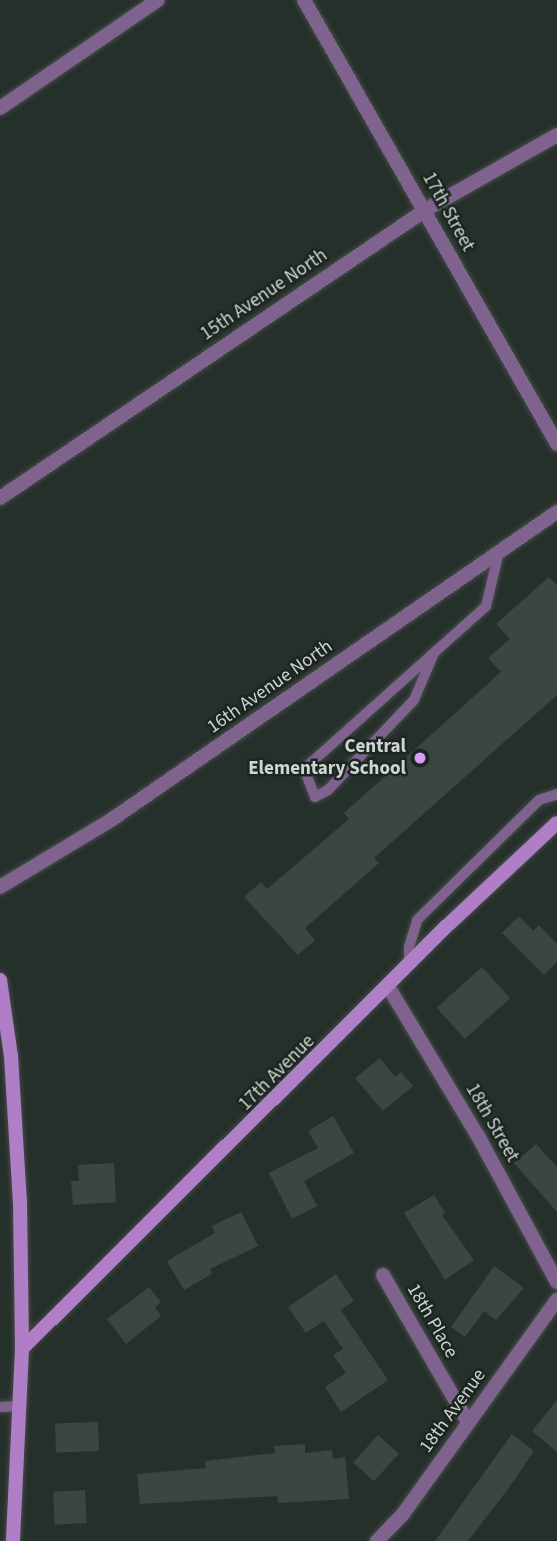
<!DOCTYPE html>
<html>
<head>
<meta charset="utf-8">
<style>
	body { margin:0 }
	#map { position:relative; width:557px; height:1541px; overflow:hidden; background:#26302a; font-family:"Source Sans 3",sans-serif }
	div>[style] { position:absolute }
	.building>* { inset:0; background:#3c4640; transform-origin:0 0 }
	.roads { filter:drop-shadow(0 0 2px #444e48) drop-shadow(0 0 2px #444e48) }
	.lane>* { height:10px; margin:-5px; padding:0 5px; transform-origin:5px; border-radius:5px; background:#80628e }
	.street>* { height:14px; margin:-7px; padding:0 7px; transform-origin:7px; border-radius:7px; background:#80628e }
	.secondary>* { height:14px; margin:-7px; padding:0 7px; transform-origin:7px; border-radius:7px; background:#af7ec6 }
	.dots>* { width:19px; height:19px; translate:-50% -50%; box-sizing:border-box; border:4px solid #1c2620; border-radius:50% }
	span { translate:-50% -50%; white-space:nowrap; text-align:center; line-height:1.15; -webkit-text-stroke:5px #1c2620; paint-order:stroke }
	.street-label { font-size:19px; color:#ced4d1 }
	.poi-label { font-size:19px; color:#ced4d1; font-weight:700 }
	.right { translate:-100% -50%; text-align:right }
</style>
</head>
<body>
<div id="map">
	<div class="building">
		<i style="clip-path:polygon(549px 577px,557px 585px,557px 695px,374px 858px,379px 863px,305px 928px,315px 940px,298px 955px,244px 897px,261px 882px,267px 889px,349px 819px,344px 813px,501px 672px,488px 658px,510px 639px,496px 624px)"></i>
		<i style="clip-path:polygon(519px 916px,533px 931px,539px 925px,557px 944px,557px 962px,544px 975px,502px 933px)"></i>
		<i style="left:482px;top:967px;width:42px;height:61px;rotate:48deg"></i>
		<i style="clip-path:polygon(380px 1058px,395px 1077px,401px 1072px,413px 1086px,383px 1111px,355px 1078px)"></i>
		<i style="clip-path:polygon(333px 1116px,354px 1153px,304px 1181px,317px 1206px,292px 1219px,269px 1173px,318px 1148px,308px 1131px)"></i>
		<i style="clip-path:polygon(536px 1144px,557px 1167px,557px 1212px,514px 1163px)"></i>
		<i style="clip-path:polygon(114px 1163px,116px 1202px,73px 1205px,71px 1181px,79px 1181px,78px 1165px)"></i>
		<i style="clip-path:polygon(434px 1195px,445px 1213px,442px 1215px,474px 1260px,445px 1280px,404px 1213px)"></i>
		<i style="clip-path:polygon(241px 1212px,258px 1246px,210px 1269px,212px 1274px,184px 1290px,167px 1261px,215px 1233px,212px 1226px)"></i>
		<i style="clip-path:polygon(494px 1266px,524px 1288px,496px 1320px,484px 1311px,465px 1337px,451px 1327px)"></i>
		<i style="clip-path:polygon(336px 1274px,354px 1301px,341px 1310px,388px 1380px,341px 1412px,325px 1387px,346px 1373px,333px 1355px,343px 1349px,324px 1321px,306px 1333px,288px 1307px)"></i>
		<i style="clip-path:polygon(149px 1287px,161px 1302px,155px 1307px,161px 1316px,126px 1344px,107px 1319px)"></i>
		<i style="clip-path:polygon(557px 1400px,557px 1452px,532px 1431px)"></i>
		<i style="left:98px;top:1422px;width:29px;height:43px;rotate:88deg"></i>
		<i style="clip-path:polygon(512px 1434px,534px 1451px,508px 1489px,468px 1541px,435px 1541px)"></i>
		<i style="left:378px;top:1435px;width:28px;height:37px;rotate:42deg"></i>
		<i style="clip-path:polygon(305px 1444px,305px 1453px,332px 1450px,333px 1459px,345px 1457px,349px 1499px,278px 1503px,277px 1496px,140px 1504px,137px 1474px,206px 1468px,205px 1461px,275px 1453px,274px 1446px)"></i>
		<i style="left:85px;top:1490px;width:33px;height:32px;rotate:87deg"></i>
	</div>
	<div class="roads">
		<div class="lane">
			<i style="left:434px;top:653px;width:51px;rotate:113.1deg"></i>
			<i style="left:414px;top:700px;width:124px;rotate:133.7deg"></i>
			<i style="left:328px;top:790px;width:15px;rotate:152deg"></i>
			<i style="left:315px;top:797px;width:30px;rotate:-111deg"></i>
			<i style="left:304px;top:769px;width:244px;rotate:-41.8deg"></i>
			<i style="left:486px;top:606px;width:56px;rotate:-76.5deg"></i>
			<i style="left:409px;top:966px;width:19px;rotate:-90deg"></i>
			<i style="left:409px;top:947px;width:28px;rotate:-73deg"></i>
			<i style="left:417px;top:920px;width:171px;rotate:-44.5deg"></i>
			<i style="left:539px;top:800px;width:19px;rotate:-18deg"></i>
			<i style="left:0;top:1407px;width:20px;rotate:-3deg"></i>
		</div>
		<div class="street">
			<i style="left:304px;top:0;width:511px;rotate:60.32deg"></i>
			<i style="left:0;top:108px;width:191px;rotate:-34.4deg"></i>
			<i style="left:0;top:498px;width:516px;rotate:-34.09deg"></i>
			<i style="left:427px;top:209px;width:150px;rotate:-29.6deg"></i>
			<i style="left:0;top:887px;width:130px;rotate:-31.1deg"></i>
			<i style="left:111px;top:820px;width:542px;rotate:-34.63deg"></i>
			<i style="left:389px;top:988px;width:173px;rotate:59deg"></i>
			<i style="left:478px;top:1136px;width:166px;rotate:61.6deg"></i>
			<i style="left:383px;top:1275px;width:170px;rotate:60deg"></i>
			<i style="left:377px;top:1541px;width:37px;rotate:-46deg"></i>
			<i style="left:403px;top:1514px;width:264px;rotate:-54.3deg"></i>
		</div>
		<div class="secondary">
			<i style="left:0;top:980px;width:77px;rotate:81.8deg"></i>
			<i style="left:11px;top:1056px;width:146px;rotate:86.5deg"></i>
			<i style="left:20px;top:1202px;width:147px;rotate:89.2deg"></i>
			<i style="left:22px;top:1349px;width:192px;rotate:92.7deg"></i>
			<i style="left:22px;top:1349px;width:604px;rotate:-44.87deg"></i>
			<i style="left:450px;top:923px;width:146px;rotate:-43.1deg"></i>
		</div>
	</div>
	<div class="dots">
		<i style="left:420px;top:758px;background:#da9af6"></i>
	</div>
	<div class="street-label">
		<span style="left:448px;top:212px;rotate:61deg">17th Street</span>
		<span style="left:264px;top:295px;rotate:-34deg">15th Avenue North</span>
		<span style="left:270px;top:687px;rotate:-35deg">16th Avenue North</span>
		<span style="left:277px;top:1073px;rotate:-45deg">17th Avenue</span>
		<span style="left:492px;top:1123px;rotate:60deg">18th Street</span>
		<span style="left:432px;top:1321px;rotate:60deg">18th Place</span>
		<span style="left:453px;top:1411px;rotate:-54deg">18th Avenue</span>
	</div>
	<div class="poi-label">
		<span class="right" style="left:406px;top:758px">Central<br>Elementary School</span>
	</div>
</div>
</body>
</html>
